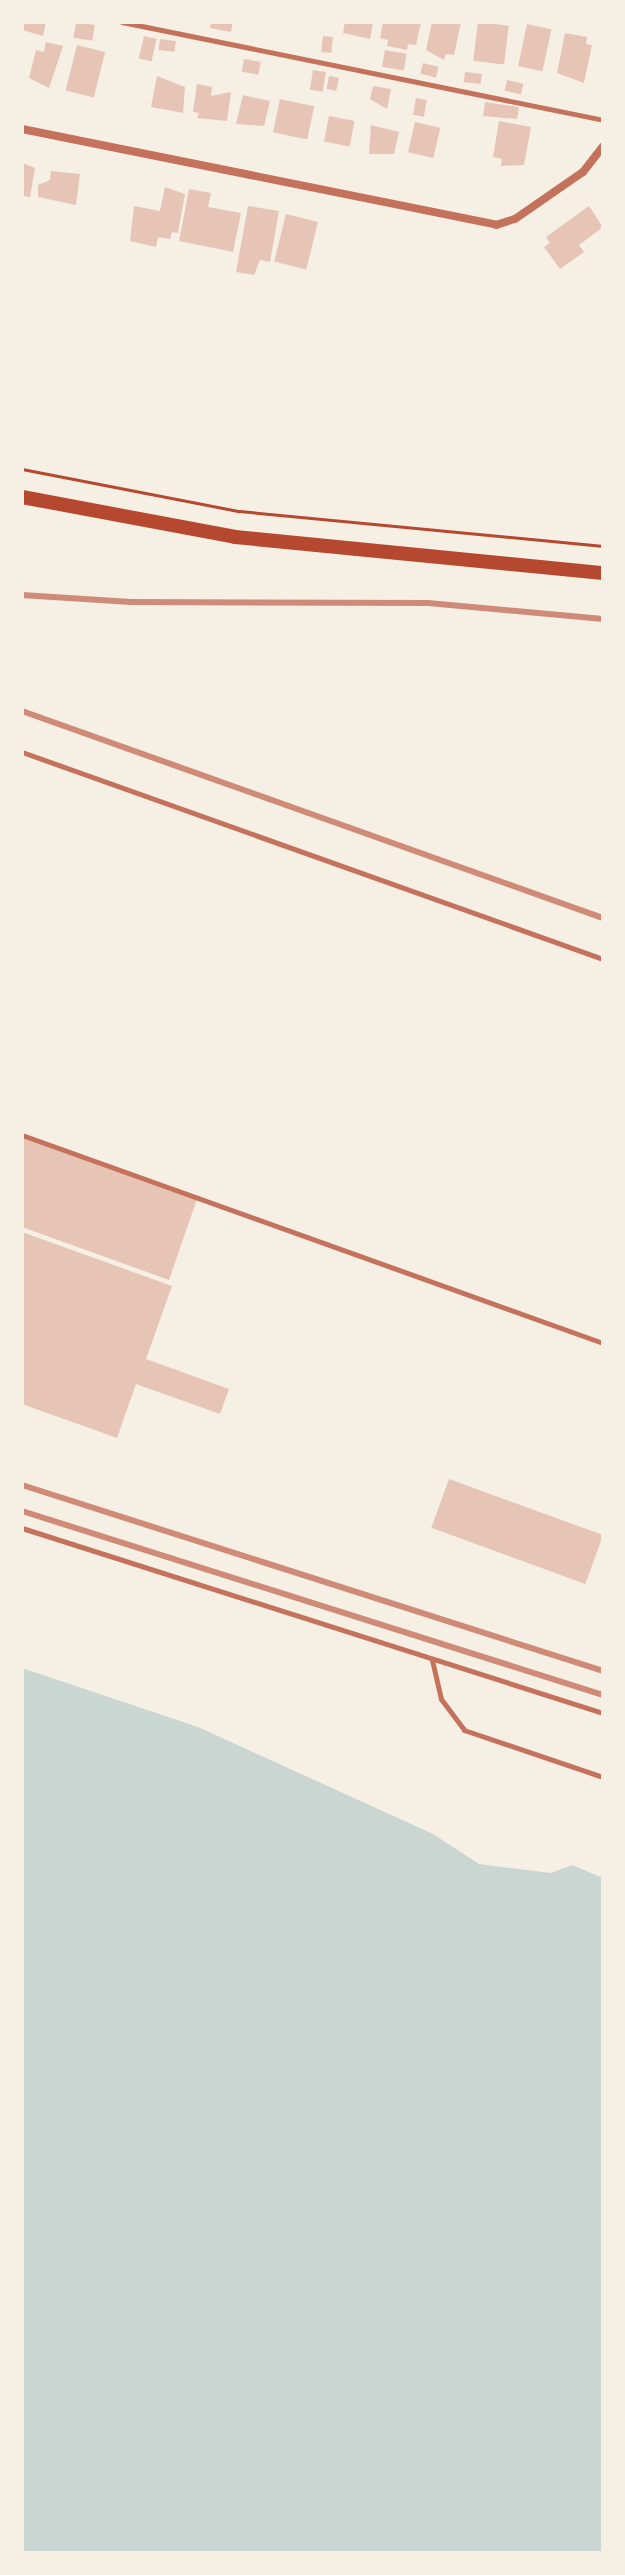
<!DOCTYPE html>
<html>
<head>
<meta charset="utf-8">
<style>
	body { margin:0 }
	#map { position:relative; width:625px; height:2575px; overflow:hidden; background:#f6efe4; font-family:Arial,sans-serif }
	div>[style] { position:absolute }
	.water>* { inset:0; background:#c9d6d2 }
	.building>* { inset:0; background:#e6c5b7; transform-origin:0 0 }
	.path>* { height:3px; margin:-1.5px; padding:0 1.5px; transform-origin:1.5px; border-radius:1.5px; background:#b5482f }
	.service>* { height:5px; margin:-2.5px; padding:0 2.5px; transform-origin:2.5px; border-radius:2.5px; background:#c5725c }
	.minor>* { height:8px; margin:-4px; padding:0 4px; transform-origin:4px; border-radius:4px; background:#c5725c }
	.secondary>* { height:14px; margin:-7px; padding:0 7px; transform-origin:7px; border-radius:7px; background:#b5482f }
	.rail>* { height:6px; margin:-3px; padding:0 3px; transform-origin:3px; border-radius:3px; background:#cf8b77 }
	span { translate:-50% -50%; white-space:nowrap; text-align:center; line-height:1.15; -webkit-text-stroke:8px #f6efe4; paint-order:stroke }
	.frame { position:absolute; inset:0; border:24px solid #f6efe4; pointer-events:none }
</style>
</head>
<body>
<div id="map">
	<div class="water">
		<i style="clip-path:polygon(22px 1668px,198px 1727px,433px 1834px,479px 1864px,551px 1873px,572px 1865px,603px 1878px,603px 2553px,22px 2553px)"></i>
	</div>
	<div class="building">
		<i style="clip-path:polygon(22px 22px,46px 22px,43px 36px,22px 30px)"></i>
		<i style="left:76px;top:22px;width:19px;height:16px;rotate:9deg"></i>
		<i style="clip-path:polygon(211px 22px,233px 22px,231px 32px,210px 28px)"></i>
		<i style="clip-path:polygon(345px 22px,373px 22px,370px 39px,343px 33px)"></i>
		<i style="clip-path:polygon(383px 22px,421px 22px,416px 45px,408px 44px,407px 50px,387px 46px,388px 40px,380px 38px)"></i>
		<i style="clip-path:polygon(432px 22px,461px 22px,454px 55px,446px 54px,444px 60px,426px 50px)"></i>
		<i style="left:478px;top:22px;width:31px;height:39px;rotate:7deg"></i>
		<i style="left:527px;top:24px;width:25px;height:43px;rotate:12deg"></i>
		<i style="clip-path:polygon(565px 33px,587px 37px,586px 44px,592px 45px,584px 83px,557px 73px)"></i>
		<i style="left:144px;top:36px;width:13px;height:23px;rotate:13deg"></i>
		<i style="left:323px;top:36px;width:10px;height:16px;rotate:6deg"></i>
		<i style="left:160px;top:39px;width:16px;height:11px;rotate:7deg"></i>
		<i style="clip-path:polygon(46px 42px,63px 46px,49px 88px,29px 78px,36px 50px,44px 52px)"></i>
		<i style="left:77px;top:45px;width:29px;height:47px;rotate:14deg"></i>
		<i style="left:385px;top:50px;width:22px;height:17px;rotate:10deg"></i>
		<i style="left:244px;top:59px;width:17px;height:13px;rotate:10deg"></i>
		<i style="left:423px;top:63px;width:16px;height:11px;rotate:14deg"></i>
		<i style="left:313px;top:70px;width:13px;height:20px;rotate:9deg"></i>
		<i style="left:465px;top:72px;width:17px;height:10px;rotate:7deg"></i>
		<i style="clip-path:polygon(157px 76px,185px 87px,183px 113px,151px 107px)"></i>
		<i style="left:329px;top:76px;width:10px;height:13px;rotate:11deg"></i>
		<i style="left:507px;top:80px;width:17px;height:11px;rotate:13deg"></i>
		<i style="clip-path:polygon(197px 84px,212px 87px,211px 96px,231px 92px,227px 121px,197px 118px,199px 113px,193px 112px)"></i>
		<i style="clip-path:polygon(373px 86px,391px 89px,387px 109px,370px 99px)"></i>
		<i style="clip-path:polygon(243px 95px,270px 101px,264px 126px,236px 124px)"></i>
		<i style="left:416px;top:98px;width:11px;height:17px;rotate:10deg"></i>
		<i style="left:280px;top:99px;width:35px;height:34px;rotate:12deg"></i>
		<i style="clip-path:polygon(485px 102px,519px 107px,517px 119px,483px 116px)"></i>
		<i style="left:329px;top:116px;width:26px;height:26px;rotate:11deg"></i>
		<i style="clip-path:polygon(499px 121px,531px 127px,524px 165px,501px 166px,502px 159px,493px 157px)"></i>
		<i style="left:415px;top:122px;width:26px;height:31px;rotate:13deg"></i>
		<i style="clip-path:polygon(371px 125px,399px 132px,394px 154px,369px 154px)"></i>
		<i style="clip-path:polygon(22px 163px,35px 168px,30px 197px,22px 196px)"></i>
		<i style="clip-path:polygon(51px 171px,80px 174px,76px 205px,38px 197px,38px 185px,50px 180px)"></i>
		<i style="clip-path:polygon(165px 187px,185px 194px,178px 233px,172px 232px,170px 239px,158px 237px,156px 247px,130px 241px,134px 206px,160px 211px)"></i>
		<i style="clip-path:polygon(189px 189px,211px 193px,208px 207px,241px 213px,233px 252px,179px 241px)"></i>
		<i style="clip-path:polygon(248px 206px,279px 211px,270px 262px,260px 260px,254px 275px,236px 272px)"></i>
		<i style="clip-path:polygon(589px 206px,603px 227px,579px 245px,584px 252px,560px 269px,544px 247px,550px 243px,546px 237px)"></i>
		<i style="left:286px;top:214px;width:33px;height:49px;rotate:14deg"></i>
		<i style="clip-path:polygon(22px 1137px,197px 1199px,169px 1280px,22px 1227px)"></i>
		<i style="clip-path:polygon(22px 1232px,172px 1286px,146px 1359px,229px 1389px,220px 1414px,136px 1384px,117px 1438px,22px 1404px)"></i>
		<i style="left:449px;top:1479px;width:164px;height:52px;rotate:20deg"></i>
	</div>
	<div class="path">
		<i style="left:22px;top:469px;width:221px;rotate:11deg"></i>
		<i style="left:239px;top:511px;width:366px;rotate:5.5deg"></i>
	</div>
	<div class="service">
		<i style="left:122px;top:22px;width:491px;rotate:11.5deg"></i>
		<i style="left:22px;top:752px;width:617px;rotate:19.61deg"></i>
		<i style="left:22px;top:1135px;width:617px;rotate:19.7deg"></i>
		<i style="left:22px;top:1528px;width:610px;rotate:17.66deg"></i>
		<i style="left:432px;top:1660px;width:40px;rotate:77deg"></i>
		<i style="left:441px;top:1699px;width:39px;rotate:53deg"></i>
		<i style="left:464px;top:1730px;width:147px;rotate:18.7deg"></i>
	</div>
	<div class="minor">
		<i style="left:22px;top:129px;width:484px;rotate:11.4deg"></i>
		<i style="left:496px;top:225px;width:20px;rotate:-18deg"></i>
		<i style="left:515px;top:219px;width:83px;rotate:-34.7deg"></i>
		<i style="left:583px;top:172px;width:33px;rotate:-52deg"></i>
	</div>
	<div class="secondary">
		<i style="left:22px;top:497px;width:217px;rotate:10.6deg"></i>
		<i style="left:235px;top:537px;width:370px;rotate:5.6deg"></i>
	</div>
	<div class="rail">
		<i style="left:22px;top:595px;width:109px;rotate:3.7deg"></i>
		<i style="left:131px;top:602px;width:297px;rotate:0.2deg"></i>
		<i style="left:428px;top:603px;width:176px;rotate:5.2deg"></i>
		<i style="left:22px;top:711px;width:617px;rotate:19.61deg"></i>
		<i style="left:22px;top:1485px;width:610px;rotate:17.75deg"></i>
		<i style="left:22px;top:1511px;width:609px;rotate:17.57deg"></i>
	</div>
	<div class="frame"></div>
</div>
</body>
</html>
